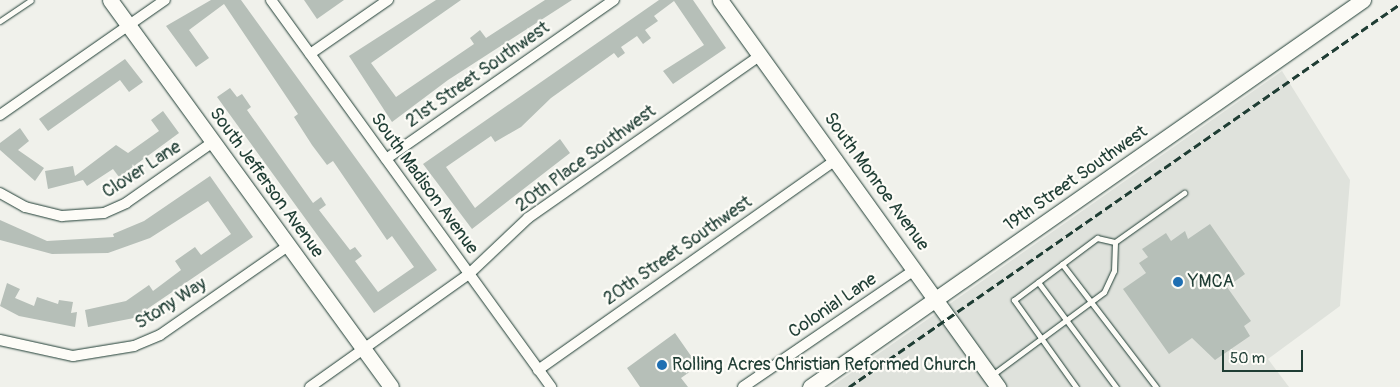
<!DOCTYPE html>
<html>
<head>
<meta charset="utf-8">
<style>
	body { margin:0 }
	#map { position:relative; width:1400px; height:387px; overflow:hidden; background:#f0f1eb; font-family:Pangolin,sans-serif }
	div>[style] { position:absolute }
	.built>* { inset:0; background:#dfe2dc }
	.building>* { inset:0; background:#b6bfb8 }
	.roads { filter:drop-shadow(0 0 1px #1f3d34) drop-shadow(0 0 1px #1f3d34) }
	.lane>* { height:5px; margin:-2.5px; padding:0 2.5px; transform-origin:2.5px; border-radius:2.5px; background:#fdfcf7 }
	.street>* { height:10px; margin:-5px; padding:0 5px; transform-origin:5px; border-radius:5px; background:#fdfcf7 }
	.secondary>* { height:15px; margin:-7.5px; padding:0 7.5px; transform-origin:7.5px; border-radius:7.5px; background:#fdfcf7 }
	.rail>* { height:3px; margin-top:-1.5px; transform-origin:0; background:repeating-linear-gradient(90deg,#1f3d34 0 8px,transparent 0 12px) }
	.dots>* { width:14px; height:14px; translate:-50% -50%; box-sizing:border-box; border:2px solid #fdfcf7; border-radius:50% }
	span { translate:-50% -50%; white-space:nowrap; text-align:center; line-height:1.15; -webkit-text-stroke:4.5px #fdfcf7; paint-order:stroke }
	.street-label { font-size:18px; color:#1f3d34 }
	.poi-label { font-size:18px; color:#1f3d34 }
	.left { translate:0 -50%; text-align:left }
	.scale { position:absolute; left:1222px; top:350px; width:81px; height:22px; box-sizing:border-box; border:2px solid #1f3d34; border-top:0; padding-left:6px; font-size:15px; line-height:18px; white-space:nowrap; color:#1f3d34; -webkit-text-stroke:4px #fdfcf7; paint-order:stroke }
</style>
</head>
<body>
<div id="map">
	<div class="built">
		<i style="clip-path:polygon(1282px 71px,1350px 180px,1340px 306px,1268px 359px,1289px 387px,831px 387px)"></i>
	</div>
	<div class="building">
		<i style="clip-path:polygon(211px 0,241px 0,437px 270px,374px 313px,217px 97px,230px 88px,237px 97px,242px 94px,251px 107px,247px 110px,313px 203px,321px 197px,326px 205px,319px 210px,350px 250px,355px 247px,362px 256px,355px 261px,378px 292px,414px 267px,392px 236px,387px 240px,333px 161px,327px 165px,312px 145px,294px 117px,298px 114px,224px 4px,189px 30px,209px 58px,196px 67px,166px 26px)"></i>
		<i style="clip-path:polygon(304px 0,344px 0,317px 19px)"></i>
		<i style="clip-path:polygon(436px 0,461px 0,371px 63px,396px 97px,474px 44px,470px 38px,480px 30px,486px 38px,545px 0,572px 0,448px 80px,392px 122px,349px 56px)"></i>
		<i style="clip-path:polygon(659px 0,693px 0,726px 48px,673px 84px,663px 71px,704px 45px,674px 1px,654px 16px,658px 21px,645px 30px,651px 38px,643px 44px,637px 36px,621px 47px,625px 53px,618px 58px,614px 53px,551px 98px,521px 127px,495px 142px,491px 136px,446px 167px,475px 208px,560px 139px,570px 153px,472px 229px,423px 164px)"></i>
		<i style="clip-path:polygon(125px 59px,143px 82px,129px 92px,120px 80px,48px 131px,39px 119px)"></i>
		<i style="clip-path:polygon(163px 111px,179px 133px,119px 177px,113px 169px,87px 186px,83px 180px,48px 189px,45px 171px,73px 166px,75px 176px,116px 145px,128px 153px,159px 131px,151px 120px)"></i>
		<i style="clip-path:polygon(20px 128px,29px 141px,18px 150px,44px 168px,35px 181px,0 150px,0 143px)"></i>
		<i style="clip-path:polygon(210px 176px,253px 237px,134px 318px,88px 327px,85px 310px,126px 301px,149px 285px,153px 291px,181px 270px,175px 261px,195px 247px,201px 255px,231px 234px,208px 201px,150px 238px,108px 253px,52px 254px,0 240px,0 220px,47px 241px,114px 237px,113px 234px,144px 221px)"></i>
		<i style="clip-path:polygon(1210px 224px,1245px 274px,1227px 287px,1251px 321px,1244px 326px,1250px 336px,1215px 360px,1192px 338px,1169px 354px,1123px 289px,1146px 273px,1139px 263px,1148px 257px,1142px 249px,1166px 233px,1171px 241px,1185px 231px,1188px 239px)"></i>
		<i style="clip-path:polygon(7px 283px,20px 289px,15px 298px,34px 306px,37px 297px,58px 304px,59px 300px,73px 302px,71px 313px,77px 312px,75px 327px,19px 316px,0 306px)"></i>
		<i style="clip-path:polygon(675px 333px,698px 366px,681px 378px,688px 387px,640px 387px,627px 368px)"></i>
	</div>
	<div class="roads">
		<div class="lane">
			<i style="left:0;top:21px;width:37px;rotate:-34deg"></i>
			<i style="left:1062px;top:264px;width:155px;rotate:52.6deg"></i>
			<i style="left:1038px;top:282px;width:131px;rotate:53.4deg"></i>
			<i style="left:992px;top:375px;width:139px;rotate:-36.5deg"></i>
			<i style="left:1104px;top:292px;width:23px;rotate:-65deg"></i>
			<i style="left:1114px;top:271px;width:29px;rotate:-88deg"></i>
			<i style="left:1076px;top:387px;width:107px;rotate:-125.5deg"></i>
			<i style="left:1014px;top:300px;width:104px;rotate:-36.8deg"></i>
			<i style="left:1097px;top:238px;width:18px;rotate:13deg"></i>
			<i style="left:1115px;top:242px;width:85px;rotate:-35.4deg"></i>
		</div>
		<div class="street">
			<i style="left:271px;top:0;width:478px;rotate:54.1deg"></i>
			<i style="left:310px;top:54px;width:95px;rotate:-34.7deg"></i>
			<i style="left:0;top:115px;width:201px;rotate:-34.9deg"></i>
			<i style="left:386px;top:159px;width:278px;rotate:-34.9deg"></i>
			<i style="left:0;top:193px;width:29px;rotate:29deg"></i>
			<i style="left:25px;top:207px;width:38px;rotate:14deg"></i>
			<i style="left:62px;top:216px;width:42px;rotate:-4.1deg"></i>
			<i style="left:104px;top:213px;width:24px;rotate:-24deg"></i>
			<i style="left:126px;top:203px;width:106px;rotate:-35deg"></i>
			<i style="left:0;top:340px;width:75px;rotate:12.4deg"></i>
			<i style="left:73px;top:356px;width:62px;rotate:-9.3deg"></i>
			<i style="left:134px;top:346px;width:28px;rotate:-23deg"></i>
			<i style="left:160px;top:335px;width:156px;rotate:-34.8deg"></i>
			<i style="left:538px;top:370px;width:366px;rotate:-35.2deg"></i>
			<i style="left:310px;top:387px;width:195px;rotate:-35.4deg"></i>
			<i style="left:469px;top:274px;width:81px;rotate:-43.5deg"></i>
			<i style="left:528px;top:218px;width:284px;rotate:-35deg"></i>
			<i style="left:743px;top:387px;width:209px;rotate:-34.3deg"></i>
		</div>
		<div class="secondary">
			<i style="left:110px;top:0;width:478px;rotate:54deg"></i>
			<i style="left:720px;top:0;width:477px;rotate:54.3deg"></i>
			<i style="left:810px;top:387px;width:675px;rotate:-34.99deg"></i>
		</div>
	</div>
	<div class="rail">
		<i style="left:849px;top:387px;width:671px;rotate:-34.8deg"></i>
	</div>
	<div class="dots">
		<i style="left:1178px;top:282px;background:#1f6fb2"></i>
		<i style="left:662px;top:365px;background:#1f6fb2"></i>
	</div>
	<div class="street-label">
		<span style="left:478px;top:75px;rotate:-35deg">21st Street Southwest</span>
		<span style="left:586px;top:159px;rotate:-36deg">20th Place Southwest</span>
		<span style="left:142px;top:170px;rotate:-33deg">Clover Lane</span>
		<span style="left:1076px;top:179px;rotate:-35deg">19th Street Southwest</span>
		<span style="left:876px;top:182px;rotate:54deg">South Monroe Avenue</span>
		<span style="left:266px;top:183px;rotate:54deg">South Jefferson Avenue</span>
		<span style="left:424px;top:184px;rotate:54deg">South Madison Avenue</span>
		<span style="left:678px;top:251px;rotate:-35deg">20th Street Southwest</span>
		<span style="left:171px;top:304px;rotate:-32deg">Stony Way</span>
		<span style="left:833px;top:306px;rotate:-34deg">Colonial Lane</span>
	</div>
	<div class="poi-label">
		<span class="left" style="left:1188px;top:282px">YMCA</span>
		<span class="left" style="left:672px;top:365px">Rolling Acres Christian Reformed Church</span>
	</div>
	<div class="scale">50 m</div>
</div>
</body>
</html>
